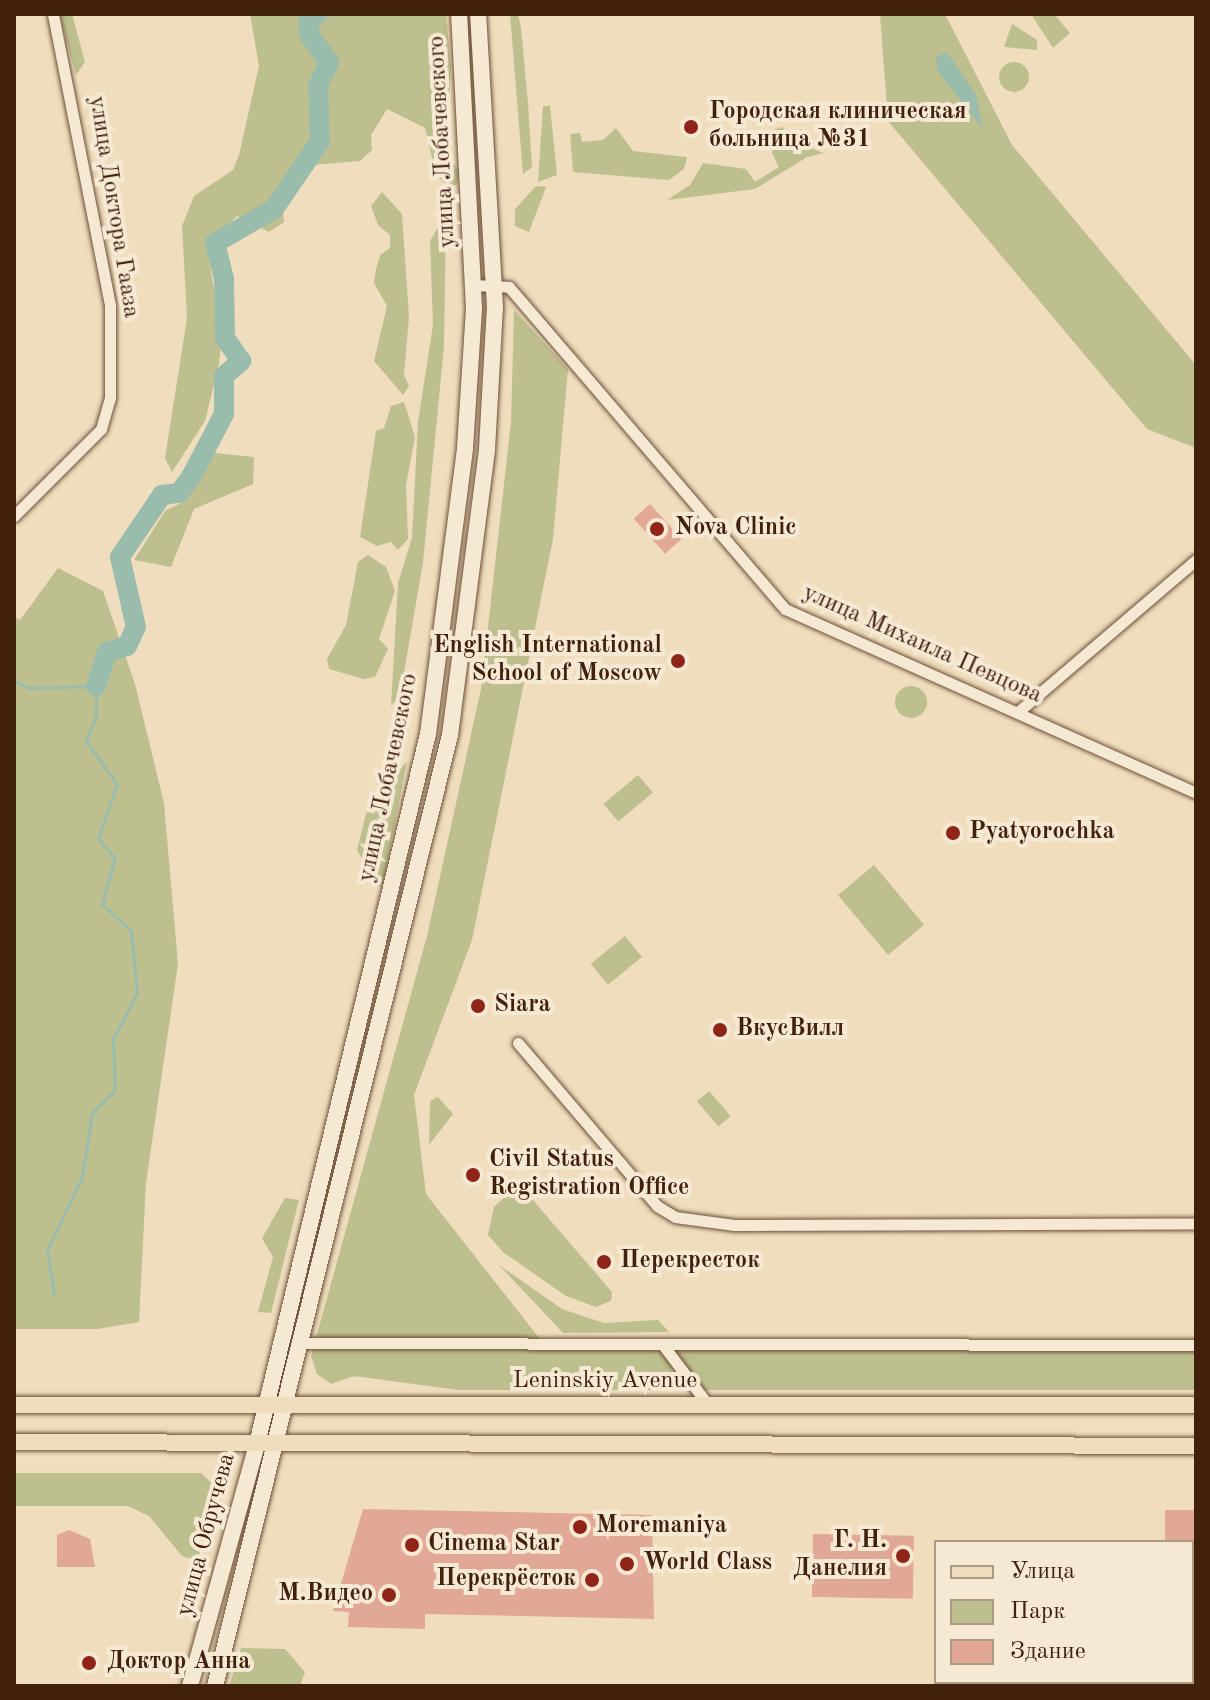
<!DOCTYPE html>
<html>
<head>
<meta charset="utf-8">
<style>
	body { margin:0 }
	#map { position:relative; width:1210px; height:1700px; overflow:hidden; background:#efddbd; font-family:"Old Standard TT",serif }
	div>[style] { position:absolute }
	.green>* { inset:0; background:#bebf8e; transform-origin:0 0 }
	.round { border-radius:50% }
	.water>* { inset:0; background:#9abcad }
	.stream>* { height:3px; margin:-1.5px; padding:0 1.5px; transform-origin:1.5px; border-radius:1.5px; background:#9abcad }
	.river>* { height:20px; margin:-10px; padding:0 10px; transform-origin:10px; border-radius:10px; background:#9abcad }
	.building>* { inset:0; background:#e2a897; transform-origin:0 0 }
	.roads { filter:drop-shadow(0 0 2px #6c4f38) drop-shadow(0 0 2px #6c4f38) }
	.street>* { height:11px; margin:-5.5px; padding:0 5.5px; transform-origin:5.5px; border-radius:5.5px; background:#f5e9d4 }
	.secondary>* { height:16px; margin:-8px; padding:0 8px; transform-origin:8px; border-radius:8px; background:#f5e9d4 }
	.primary>* { height:16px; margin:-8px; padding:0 8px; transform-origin:8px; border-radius:8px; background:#efddbd }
	.dots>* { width:22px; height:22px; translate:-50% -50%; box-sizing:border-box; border:4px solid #f5e9d4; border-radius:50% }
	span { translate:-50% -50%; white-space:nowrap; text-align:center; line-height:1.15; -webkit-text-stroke:8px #f5e9d4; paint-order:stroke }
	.poi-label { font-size:24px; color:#41200c; font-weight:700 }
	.left { translate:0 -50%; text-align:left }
	.right { translate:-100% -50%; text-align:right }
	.street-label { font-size:24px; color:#41200c }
	.frame { position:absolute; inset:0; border:16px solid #41200c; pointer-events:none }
	.legend { position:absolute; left:934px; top:1540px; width:260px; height:144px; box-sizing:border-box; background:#f5e9d4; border:2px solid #ad9984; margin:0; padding:10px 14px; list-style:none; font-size:24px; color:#41200c }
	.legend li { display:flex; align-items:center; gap:16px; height:40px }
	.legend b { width:40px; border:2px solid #ad9984 }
</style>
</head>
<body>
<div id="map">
	<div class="green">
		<i style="clip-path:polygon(59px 14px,72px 14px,85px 62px,76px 75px)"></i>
		<i style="clip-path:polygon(250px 14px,446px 14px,451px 66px,446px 156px,459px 170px,457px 184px,449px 189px,436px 174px,425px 128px,387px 109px,371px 135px,372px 150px,360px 161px,299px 166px,280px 191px,284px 222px,269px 232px,237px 216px,227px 226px,207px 249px,222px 335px,219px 364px,205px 421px,172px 472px,165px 458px,187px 318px,182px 226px,194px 196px,233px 170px,239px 155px,259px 66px)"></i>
		<i style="clip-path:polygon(510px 14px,518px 14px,521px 28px,528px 103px,532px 167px,523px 174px)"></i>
		<i style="clip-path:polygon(880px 14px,945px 14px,1012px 145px,1196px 365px,1196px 448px,1147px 429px,888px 121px)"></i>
		<i style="clip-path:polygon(1031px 14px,1054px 14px,1070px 33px,1053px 48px)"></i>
		<i style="clip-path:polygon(1012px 24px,1037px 40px,1037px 50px,1004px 47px)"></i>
		<i class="round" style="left:999px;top:62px;width:30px;height:30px"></i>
		<i style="clip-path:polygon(543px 106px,550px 106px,557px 175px,538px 182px)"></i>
		<i style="clip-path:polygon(783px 127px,785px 134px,801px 129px,810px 148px,824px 153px,807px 157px,755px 189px,667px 200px,690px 185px,703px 163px,746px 169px,755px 182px,779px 167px,772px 153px,773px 130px)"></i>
		<i style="clip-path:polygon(616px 128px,633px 151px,687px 157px,684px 169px,669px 180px,573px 172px,570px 134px,580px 133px,582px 142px,603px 140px)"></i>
		<i style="clip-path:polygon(536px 186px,546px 187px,529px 232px,515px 226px,515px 209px)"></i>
		<i style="clip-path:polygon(382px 192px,402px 214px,409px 317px,404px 375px,409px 386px,403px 395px,374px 361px,387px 306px,374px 283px,376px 269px,380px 255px,390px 248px,390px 235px,378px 225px,371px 206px)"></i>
		<i style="clip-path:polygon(446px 213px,444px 346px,423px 563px,400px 695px,391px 706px,398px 583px,412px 538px,418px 422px,433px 325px,430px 241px)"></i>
		<i style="clip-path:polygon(514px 310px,568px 369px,553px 539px,472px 940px,414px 1095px,426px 1194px,547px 1348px,1196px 1351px,1196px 1390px,458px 1390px,354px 1376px,331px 1384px,317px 1374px,311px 1356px,427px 936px,481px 689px,511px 422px)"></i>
		<i style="clip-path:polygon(404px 402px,415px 437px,406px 485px,408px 539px,398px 550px,391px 542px,377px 546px,360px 537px,376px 431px,384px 428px,391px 406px)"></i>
		<i style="clip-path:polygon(214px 453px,254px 457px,253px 484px,194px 509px,171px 567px,134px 560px,165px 511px,183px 502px)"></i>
		<i style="clip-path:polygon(368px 555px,386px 567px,395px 591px,379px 639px,388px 649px,375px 677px,364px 679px,329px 669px,327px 659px,346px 625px,358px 562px)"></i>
		<i style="clip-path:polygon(58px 568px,103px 591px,135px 684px,164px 803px,178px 964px,146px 1183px,139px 1322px,97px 1329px,14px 1329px,14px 617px,20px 620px)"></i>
		<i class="round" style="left:895px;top:686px;width:32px;height:32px"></i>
		<i style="clip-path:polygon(407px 762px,383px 884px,379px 887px,357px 850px,369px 802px)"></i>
		<i style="left:638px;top:775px;width:23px;height:45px;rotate:50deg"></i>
		<i style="left:874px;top:865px;width:78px;height:47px;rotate:50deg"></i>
		<i style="left:625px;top:936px;width:27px;height:44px;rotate:51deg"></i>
		<i style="left:709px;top:1091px;width:33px;height:16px;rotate:49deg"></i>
		<i style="clip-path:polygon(438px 1097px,453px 1114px,429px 1145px,430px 1101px)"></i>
		<i style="clip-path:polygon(512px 1190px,532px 1199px,612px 1292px,611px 1301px,596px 1307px,566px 1296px,503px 1252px,488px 1235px,494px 1207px)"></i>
		<i style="clip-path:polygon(285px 1198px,299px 1200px,271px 1313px,258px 1312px,273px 1257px,262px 1238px)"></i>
		<i style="clip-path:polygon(499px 1265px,562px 1309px,604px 1323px,658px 1320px,669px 1332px,563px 1333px)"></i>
		<i style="clip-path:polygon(14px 1473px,201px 1473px,215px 1486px,198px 1561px,182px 1556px,149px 1516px,128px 1506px,14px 1506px)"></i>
		<i style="clip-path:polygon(241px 1648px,285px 1649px,305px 1672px,300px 1686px,229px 1686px)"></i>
	</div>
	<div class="water">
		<i style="clip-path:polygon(947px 52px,976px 95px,983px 129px,937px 70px,936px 57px)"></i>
	</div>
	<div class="stream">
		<i style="left:14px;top:681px;width:17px;rotate:25deg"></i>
		<i style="left:29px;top:688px;width:67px;rotate:-1.7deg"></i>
		<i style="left:96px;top:686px;width:30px;rotate:90deg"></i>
		<i style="left:96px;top:716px;width:27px;rotate:112deg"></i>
		<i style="left:86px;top:741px;width:53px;rotate:54.2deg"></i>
		<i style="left:117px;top:784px;width:57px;rotate:109.4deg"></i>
		<i style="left:98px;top:838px;width:26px;rotate:50deg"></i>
		<i style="left:115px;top:858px;width:48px;rotate:105.8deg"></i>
		<i style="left:102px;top:904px;width:40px;rotate:43deg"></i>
		<i style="left:131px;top:931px;width:62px;rotate:84.5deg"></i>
		<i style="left:137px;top:993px;width:52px;rotate:117.6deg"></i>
		<i style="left:113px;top:1039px;width:51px;rotate:87.8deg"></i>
		<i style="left:115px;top:1090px;width:33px;rotate:135deg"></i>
		<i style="left:92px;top:1113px;width:65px;rotate:98.9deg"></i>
		<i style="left:82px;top:1177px;width:81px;rotate:115.6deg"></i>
		<i style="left:47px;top:1250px;width:45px;rotate:81deg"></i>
	</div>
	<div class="river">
		<i style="left:96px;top:686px;width:36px;rotate:-72deg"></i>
		<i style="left:107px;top:652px;width:21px;rotate:-17deg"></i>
		<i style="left:127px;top:646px;width:21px;rotate:-65deg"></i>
		<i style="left:136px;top:627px;width:72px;rotate:-102.9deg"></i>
		<i style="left:120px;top:557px;width:75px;rotate:-55.9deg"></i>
		<i style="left:162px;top:495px;width:17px;rotate:-7deg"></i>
		<i style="left:179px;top:493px;width:20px;rotate:-53deg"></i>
		<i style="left:191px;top:477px;width:71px;rotate:-62.4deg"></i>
		<i style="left:224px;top:414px;width:38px;rotate:-90deg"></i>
		<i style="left:224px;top:376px;width:23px;rotate:-41deg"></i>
		<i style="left:241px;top:361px;width:28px;rotate:-125deg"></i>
		<i style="left:225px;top:338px;width:59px;rotate:-91deg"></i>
		<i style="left:224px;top:279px;width:37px;rotate:-104deg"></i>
		<i style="left:215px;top:243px;width:68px;rotate:-30deg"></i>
		<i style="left:274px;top:209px;width:82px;rotate:-55.9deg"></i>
		<i style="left:320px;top:141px;width:55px;rotate:-92.1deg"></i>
		<i style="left:318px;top:86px;width:26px;rotate:-65deg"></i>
		<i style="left:329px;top:62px;width:32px;rotate:-126deg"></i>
		<i style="left:310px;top:36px;width:14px;rotate:-98deg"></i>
		<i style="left:308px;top:22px;width:13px;rotate:-39deg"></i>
	</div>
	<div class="building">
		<i style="left:650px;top:504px;width:47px;height:22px;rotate:48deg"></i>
		<i style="clip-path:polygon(363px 1509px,652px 1515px,654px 1619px,425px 1614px,425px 1629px,348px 1627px,349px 1612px,333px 1611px)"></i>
		<i style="left:1165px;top:1510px;width:31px;height:32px"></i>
		<i style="clip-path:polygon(69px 1530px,90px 1539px,95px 1567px,57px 1567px,57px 1535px)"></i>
		<i style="left:813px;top:1534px;width:101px;height:63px;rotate:1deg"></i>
	</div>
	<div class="roads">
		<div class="street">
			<i style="left:474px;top:285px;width:35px;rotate:3deg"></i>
			<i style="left:509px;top:287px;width:424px;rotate:49.4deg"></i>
			<i style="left:785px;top:609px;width:450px;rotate:24.1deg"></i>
			<i style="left:14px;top:516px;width:123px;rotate:-45deg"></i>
			<i style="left:101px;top:429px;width:32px;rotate:-74deg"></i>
			<i style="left:110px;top:398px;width:93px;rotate:-90deg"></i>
			<i style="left:110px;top:305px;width:297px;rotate:-101.1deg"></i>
			<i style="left:1019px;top:711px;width:233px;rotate:-40.5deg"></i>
			<i style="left:518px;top:1043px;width:214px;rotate:49.5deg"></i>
			<i style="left:657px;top:1206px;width:21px;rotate:31deg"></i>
			<i style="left:675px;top:1217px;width:60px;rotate:7.7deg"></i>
			<i style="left:734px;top:1225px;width:462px;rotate:-0.2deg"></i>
			<i style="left:305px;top:1343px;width:891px;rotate:0.13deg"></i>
			<i style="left:663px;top:1345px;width:76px;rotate:53deg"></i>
		</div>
		<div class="secondary">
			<i style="left:190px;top:1686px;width:251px;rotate:-74.5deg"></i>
			<i style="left:257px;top:1444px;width:730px;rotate:-76.46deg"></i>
			<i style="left:428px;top:734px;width:288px;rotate:-82.6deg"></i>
			<i style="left:465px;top:448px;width:140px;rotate:-86.3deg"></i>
			<i style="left:474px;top:308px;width:294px;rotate:-92.9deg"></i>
			<i style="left:215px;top:1686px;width:980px;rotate:-76.12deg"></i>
			<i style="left:450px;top:735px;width:288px;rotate:-82.6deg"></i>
			<i style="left:487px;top:449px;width:142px;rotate:-86.8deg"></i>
			<i style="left:495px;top:307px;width:293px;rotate:-93.3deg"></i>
		</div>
		<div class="primary">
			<i style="left:14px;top:1405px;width:1182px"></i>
			<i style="left:14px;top:1442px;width:1182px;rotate:0.19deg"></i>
		</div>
	</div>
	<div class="dots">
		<i style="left:691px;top:127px;background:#8f2418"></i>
		<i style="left:657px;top:529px;background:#8f2418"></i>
		<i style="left:678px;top:661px;background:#8f2418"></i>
		<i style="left:953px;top:833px;background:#8f2418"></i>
		<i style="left:478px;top:1006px;background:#8f2418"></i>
		<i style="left:720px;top:1030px;background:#8f2418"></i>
		<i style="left:473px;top:1175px;background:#8f2418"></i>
		<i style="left:604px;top:1262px;background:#8f2418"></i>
		<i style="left:580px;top:1527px;background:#8f2418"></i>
		<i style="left:412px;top:1545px;background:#8f2418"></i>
		<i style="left:903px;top:1556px;background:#8f2418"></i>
		<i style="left:627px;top:1564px;background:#8f2418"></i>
		<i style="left:592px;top:1580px;background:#8f2418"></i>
		<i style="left:389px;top:1595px;background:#8f2418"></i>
		<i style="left:89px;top:1663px;background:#8f2418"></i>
	</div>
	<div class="poi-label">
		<span class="left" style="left:709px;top:127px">Городская клиническая<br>больница №31</span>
		<span class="left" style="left:675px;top:529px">Nova Clinic</span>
		<span class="right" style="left:662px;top:661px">English International<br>School of Moscow</span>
		<span class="left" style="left:969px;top:833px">Pyatyorochka</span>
		<span class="left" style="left:494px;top:1006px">Siara</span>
		<span class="left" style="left:736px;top:1030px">ВкусВилл</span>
		<span class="left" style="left:489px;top:1175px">Civil Status<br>Registration Office</span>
		<span class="left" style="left:620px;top:1262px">Перекресток</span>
		<span class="left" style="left:596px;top:1527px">Moremaniya</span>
		<span class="right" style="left:887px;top:1556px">Г. Н.<br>Данелия</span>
		<span class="left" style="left:428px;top:1545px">Cinema Star</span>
		<span class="left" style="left:643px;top:1564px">World Class</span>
		<span class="right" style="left:576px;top:1580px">Перекрёсток</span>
		<span class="right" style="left:373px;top:1595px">М.Видео</span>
		<span class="left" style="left:107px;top:1663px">Доктор Анна</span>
	</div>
	<div class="street-label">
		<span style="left:443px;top:142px;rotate:-93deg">улица Лобачевского</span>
		<span style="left:113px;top:207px;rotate:81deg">улица Доктора Гааза</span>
		<span style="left:922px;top:645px;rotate:24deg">улица Михаила Певцова</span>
		<span style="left:389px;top:778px;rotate:-78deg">улица Лобачевского</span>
		<span style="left:605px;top:1382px">Leninskiy Avenue</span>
		<span style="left:207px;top:1535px;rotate:-75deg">улица Обручева</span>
	</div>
	<div class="frame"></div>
	<ul class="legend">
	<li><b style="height:10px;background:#efddbd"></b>Улица</li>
	<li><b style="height:22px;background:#bebf8e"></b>Парк</li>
	<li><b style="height:22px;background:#e2a897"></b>Здание</li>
	</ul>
</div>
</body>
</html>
